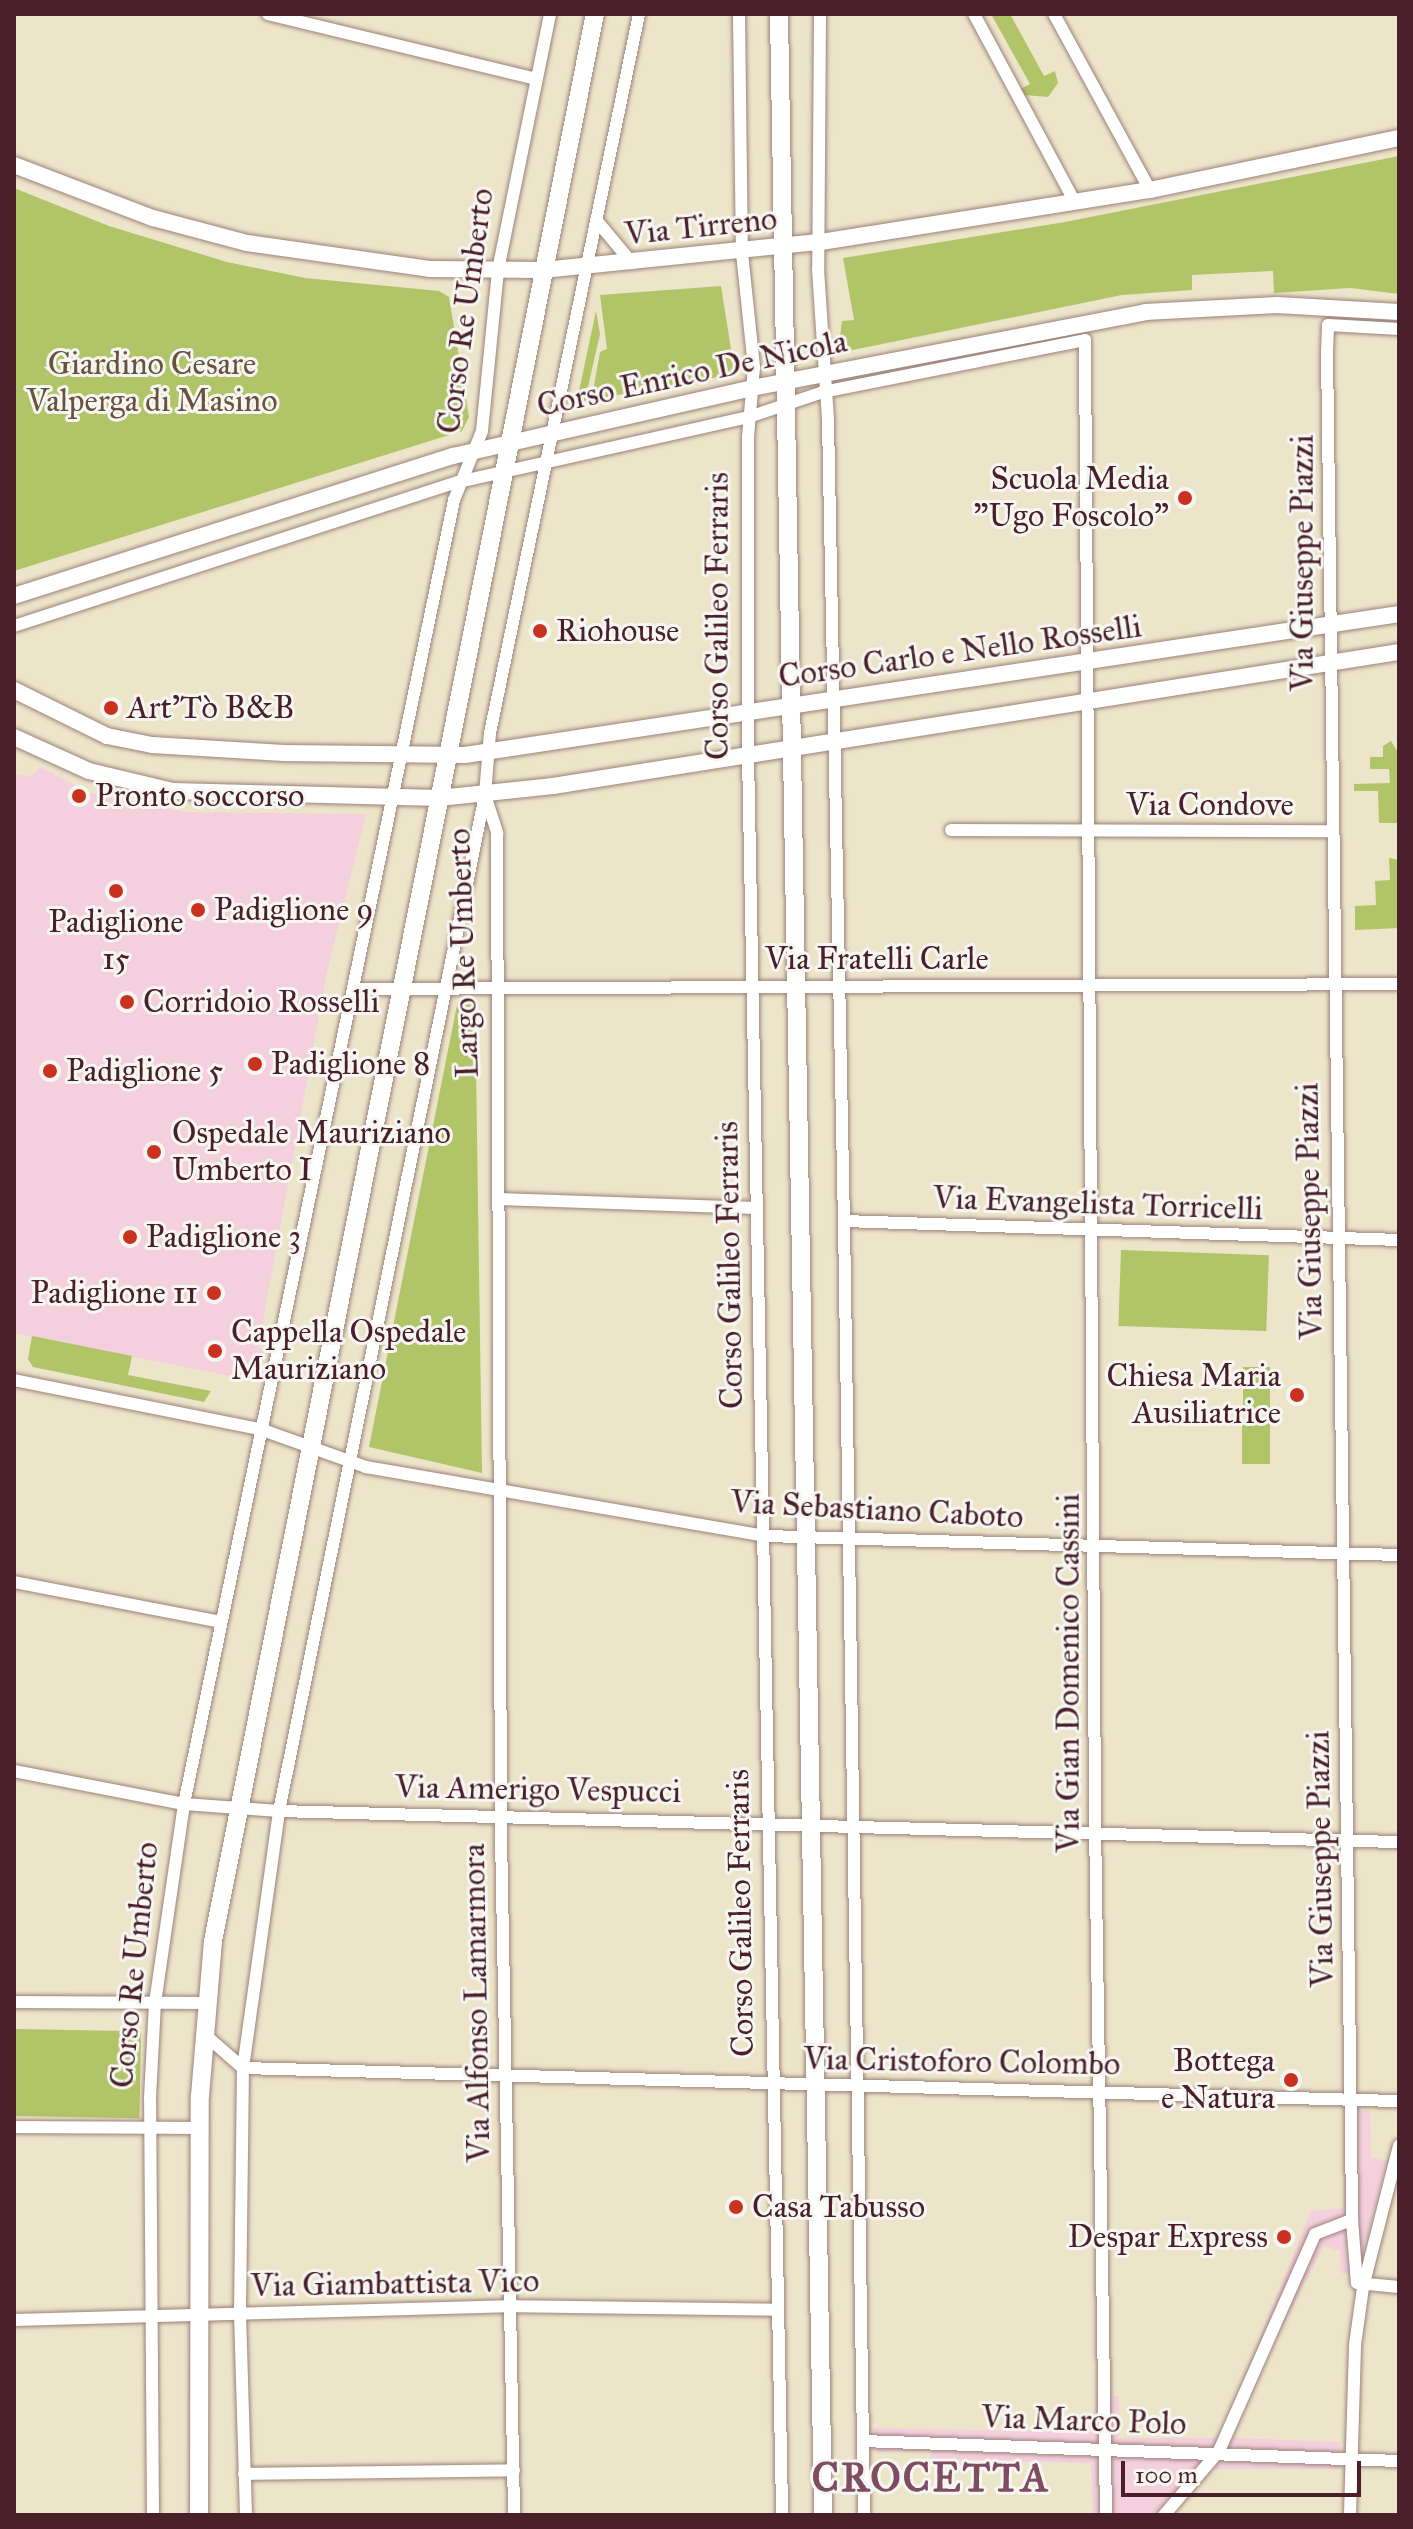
<!DOCTYPE html>
<html>
<head>
<meta charset="utf-8">
<style>
	body { margin:0 }
	#map { position:relative; width:1413px; height:2529px; overflow:hidden; background:#ede5ca; font-family:"IM FELL Great Primer",serif }
	div>[style] { position:absolute }
	.built>* { inset:0; background:#f4cfdd }
	.green>* { inset:0; background:#b1c467; transform-origin:0 0 }
	.roads { filter:drop-shadow(0 0 2px #9c827a) drop-shadow(0 0 2px #9c827a) }
	.minor>* { height:12px; margin:-6px; padding:0 6px; transform-origin:6px; border-radius:6px; background:#fff }
	.tertiary>* { height:16px; margin:-8px; padding:0 8px; transform-origin:8px; border-radius:8px; background:#fff }
	.secondary>* { height:18px; margin:-9px; padding:0 9px; transform-origin:9px; border-radius:9px; background:#fff }
	.dots>* { width:22px; height:22px; translate:-50% -50%; box-sizing:border-box; border:4px solid #f6f6f2; border-radius:50% }
	span { translate:-50% -50%; white-space:nowrap; text-align:center; line-height:1.15; -webkit-text-stroke:6px #f6f6f2; paint-order:stroke }
	.street-label { font-size:32px; color:#4a1f2b }
	.park-label { font-size:32px; color:#69513d }
	.poi-label { font-size:32px; color:#4a1f2b }
	.right { translate:-100% -50%; text-align:right }
	.left { translate:0 -50%; text-align:left }
	.district-label { font-size:40px; color:#7e4d61; font-weight:700; letter-spacing:2px }
	.frame { position:absolute; inset:0; border:16px solid #4a1f2b; pointer-events:none }
	.scale { position:absolute; left:1121px; top:2461px; width:240px; height:36px; box-sizing:border-box; border:4px solid #4a1f2b; border-top:0; padding-left:10px; font-size:24px; line-height:28px; white-space:nowrap; color:#4a1f2b; -webkit-text-stroke:6px #f6f6f2; paint-order:stroke }
</style>
</head>
<body>
<div id="map">
	<div class="built">
		<i style="clip-path:polygon(41px 767px,89px 793px,184px 812px,366px 814px,327px 972px,258px 1348px,265px 1350px,260px 1382px,14px 1333px,14px 774px,29px 777px)"></i>
		<i style="clip-path:polygon(1345px 2109px,1370px 2111px,1371px 2157px,1387px 2161px,1358px 2274px,1341px 2273px,1340px 2251px,1324px 2246px,1255px 2379px,1232px 2438px,1340px 2442px,1340px 2469px,1196px 2469px,1156px 2515px,1093px 2515px,1091px 2463px,931px 2459px,931px 2451px,878px 2452px,873px 2428px,1087px 2432px,1095px 2423px,1096px 2395px,1119px 2396px,1119px 2438px,1220px 2438px,1311px 2211px,1344px 2208px)"></i>
	</div>
	<div class="green">
		<i style="clip-path:polygon(991px 14px,1010px 14px,1044px 76px,1055px 71px,1058px 83px,1048px 97px,1024px 95px,1020px 89px,1030px 84px)"></i>
		<i style="clip-path:polygon(1399px 156px,1399px 294px,1350px 288px,1274px 293px,1273px 271px,1192px 275px,1192px 290px,1122px 295px,838px 353px,842px 321px,854px 320px,843px 258px,1065px 222px)"></i>
		<i style="clip-path:polygon(14px 188px,109px 226px,227px 262px,305px 278px,439px 291px,449px 297px,469px 417px,462px 431px,14px 571px)"></i>
		<i style="clip-path:polygon(721px 286px,735px 374px,573px 403px,593px 391px,600px 352px,607px 349px,600px 295px)"></i>
		<i style="clip-path:polygon(596px 311px,600px 334px,588px 387px,579px 391px)"></i>
		<i style="clip-path:polygon(1391px 741px,1399px 754px,1399px 830px,1397px 823px,1379px 823px,1378px 791px,1354px 791px,1354px 784px,1390px 783px,1389px 769px,1370px 769px,1370px 757px,1383px 757px,1383px 746px)"></i>
		<i style="clip-path:polygon(1389px 858px,1399px 860px,1399px 928px,1355px 930px,1355px 906px,1376px 905px,1375px 881px,1390px 880px)"></i>
		<i style="clip-path:polygon(475px 999px,482px 1473px,369px 1447px,458px 1000px)"></i>
		<i style="left:1121px;top:1250px;width:148px;height:76px;rotate:2deg"></i>
		<i style="clip-path:polygon(32px 1336px,132px 1356px,128px 1375px,211px 1391px,204px 1402px,33px 1367px,28px 1359px)"></i>
		<i style="left:1243px;top:1367px;width:27px;height:44px"></i>
		<i style="left:1242px;top:1420px;width:28px;height:44px"></i>
		<i style="left:14px;top:2029px;width:127px;height:87px;rotate:1deg"></i>
	</div>
	<div class="roads">
		<div class="minor">
			<i style="left:268px;top:14px;width:276px;rotate:13.6deg"></i>
			<i style="left:739px;top:14px;width:239px;rotate:89.3deg"></i>
			<i style="left:742px;top:253px;width:115px;rotate:84deg"></i>
			<i style="left:754px;top:367px;width:70px;rotate:94.9deg"></i>
			<i style="left:748px;top:437px;width:317px;rotate:90deg"></i>
			<i style="left:748px;top:754px;width:1761px;rotate:88.89deg"></i>
			<i style="left:820px;top:14px;width:255px;rotate:90.4deg"></i>
			<i style="left:818px;top:269px;width:151px;rotate:86.2deg"></i>
			<i style="left:828px;top:420px;width:801px;rotate:88.86deg"></i>
			<i style="left:844px;top:1221px;width:1294px;rotate:89.11deg"></i>
			<i style="left:974px;top:14px;width:213px;rotate:61.8deg"></i>
			<i style="left:1054px;top:14px;width:200px;rotate:61.4deg"></i>
			<i style="left:597px;top:221px;width:55px;rotate:50.2deg"></i>
			<i style="left:1399px;top:329px;width:71px;rotate:-176.8deg"></i>
			<i style="left:1328px;top:325px;width:25px;rotate:92deg"></i>
			<i style="left:1327px;top:350px;width:1870px;rotate:89.23deg"></i>
			<i style="left:1352px;top:2220px;width:63px;rotate:85.5deg"></i>
			<i style="left:1357px;top:2283px;width:42px;rotate:5.4deg"></i>
			<i style="left:14px;top:626px;width:467px;rotate:-18deg"></i>
			<i style="left:458px;top:482px;width:298px;rotate:-12.6deg"></i>
			<i style="left:749px;top:417px;width:78px;rotate:-18.7deg"></i>
			<i style="left:823px;top:392px;width:267px;rotate:-11.2deg"></i>
			<i style="left:1085px;top:340px;width:1483px;rotate:89.61deg"></i>
			<i style="left:1095px;top:1823px;width:692px;rotate:89.09deg"></i>
			<i style="left:485px;top:795px;width:40px;rotate:72deg"></i>
			<i style="left:497px;top:833px;width:1002px;rotate:89.77deg"></i>
			<i style="left:501px;top:1835px;width:680px;rotate:88.9deg"></i>
			<i style="left:951px;top:830px;width:379px;rotate:0.2deg"></i>
			<i style="left:355px;top:989px;width:1044px;rotate:-0.27deg"></i>
			<i style="left:498px;top:1199px;width:259px;rotate:2deg"></i>
			<i style="left:844px;top:1221px;width:555px;rotate:1.96deg"></i>
			<i style="left:14px;top:1380px;width:251px;rotate:11.3deg"></i>
			<i style="left:260px;top:1429px;width:113px;rotate:19.7deg"></i>
			<i style="left:366px;top:1467px;width:406px;rotate:9.8deg"></i>
			<i style="left:766px;top:1536px;width:633px;rotate:1.72deg"></i>
			<i style="left:14px;top:1582px;width:211px;rotate:10.9deg"></i>
			<i style="left:14px;top:1771px;width:173px;rotate:11deg"></i>
			<i style="left:184px;top:1804px;width:95px;rotate:4.2deg"></i>
			<i style="left:279px;top:1811px;width:1120px;rotate:1.59deg"></i>
			<i style="left:14px;top:2002px;width:190px;rotate:0.3deg"></i>
			<i style="left:204px;top:2034px;width:52px;rotate:41.1deg"></i>
			<i style="left:243px;top:2068px;width:1156px;rotate:1.64deg"></i>
			<i style="left:14px;top:2127px;width:185px;rotate:0.3deg"></i>
			<i style="left:14px;top:2320px;width:493px;rotate:-1.6deg"></i>
			<i style="left:507px;top:2306px;width:271px;rotate:0.8deg"></i>
			<i style="left:863px;top:2441px;width:536px;rotate:2.14deg"></i>
			<i style="left:244px;top:2474px;width:270px;rotate:-0.8deg"></i>
			<i style="left:153px;top:2515px;width:417px;rotate:-90.4deg"></i>
			<i style="left:150px;top:2098px;width:95px;rotate:-87deg"></i>
			<i style="left:155px;top:2003px;width:201px;rotate:-81.7deg"></i>
			<i style="left:184px;top:1804px;width:1332px;rotate:-78.3deg"></i>
			<i style="left:454px;top:500px;width:74px;rotate:-67.9deg"></i>
			<i style="left:482px;top:431px;width:162px;rotate:-84.3deg"></i>
			<i style="left:498px;top:270px;width:261px;rotate:-78.5deg"></i>
			<i style="left:246px;top:2515px;width:202px;rotate:-91.7deg"></i>
			<i style="left:240px;top:2313px;width:245px;rotate:-89.3deg"></i>
			<i style="left:243px;top:2068px;width:260px;rotate:-82deg"></i>
			<i style="left:279px;top:1811px;width:1037px;rotate:-78.54deg"></i>
			<i style="left:485px;top:795px;width:62px;rotate:-85.4deg"></i>
			<i style="left:490px;top:733px;width:734px;rotate:-78.29deg"></i>
			<i style="left:1164px;top:2515px;width:84px;rotate:-49.3deg"></i>
			<i style="left:1219px;top:2451px;width:237px;rotate:-66.1deg"></i>
			<i style="left:1315px;top:2234px;width:40px;rotate:-21deg"></i>
			<i style="left:1350px;top:2515px;width:170px;rotate:-88.3deg"></i>
			<i style="left:1355px;top:2345px;width:59px;rotate:-82.1deg"></i>
			<i style="left:1363px;top:2287px;width:146px;rotate:-75.7deg"></i>
		</div>
		<div class="tertiary">
			<i style="left:14px;top:165px;width:149px;rotate:20.9deg"></i>
			<i style="left:153px;top:218px;width:97px;rotate:14.9deg"></i>
			<i style="left:247px;top:243px;width:184px;rotate:8.1deg"></i>
			<i style="left:429px;top:269px;width:114px;rotate:0.5deg"></i>
			<i style="left:543px;top:270px;width:279px;rotate:-5.8deg"></i>
			<i style="left:821px;top:242px;width:333px;rotate:-9deg"></i>
			<i style="left:1150px;top:190px;width:254px;rotate:-11.8deg"></i>
			<i style="left:14px;top:596px;width:461px;rotate:-17.7deg"></i>
			<i style="left:453px;top:456px;width:307px;rotate:-12.8deg"></i>
			<i style="left:752px;top:388px;width:400px;rotate:-10.9deg"></i>
			<i style="left:1145px;top:312px;width:132px;rotate:-3deg"></i>
			<i style="left:1277px;top:305px;width:122px;rotate:3.3deg"></i>
			<i style="left:14px;top:690px;width:104px;rotate:26.3deg"></i>
			<i style="left:107px;top:736px;width:46px;rotate:11.3deg"></i>
			<i style="left:152px;top:745px;width:132px;rotate:3.5deg"></i>
			<i style="left:284px;top:753px;width:181px;rotate:0.6deg"></i>
			<i style="left:465px;top:755px;width:945px;rotate:-8.58deg"></i>
			<i style="left:14px;top:737px;width:82px;rotate:24.4deg"></i>
			<i style="left:89px;top:771px;width:86px;rotate:13.4deg"></i>
			<i style="left:173px;top:791px;width:266px;rotate:1.5deg"></i>
			<i style="left:439px;top:798px;width:115px;rotate:-6deg"></i>
			<i style="left:553px;top:786px;width:857px;rotate:-9deg"></i>
		</div>
		<div class="secondary">
			<i style="left:779px;top:14px;width:2501px;rotate:88.99deg"></i>
			<i style="left:199px;top:2515px;width:419px;rotate:-89.9deg"></i>
			<i style="left:200px;top:2096px;width:156px;rotate:-85.2deg"></i>
			<i style="left:213px;top:1941px;width:1964px;rotate:-78.79deg"></i>
		</div>
	</div>
	<div class="dots">
		<i style="left:1185px;top:498px;background:#c8321e"></i>
		<i style="left:540px;top:631px;background:#c8321e"></i>
		<i style="left:111px;top:708px;background:#c8321e"></i>
		<i style="left:79px;top:796px;background:#c8321e"></i>
		<i style="left:116px;top:891px;background:#c8321e"></i>
		<i style="left:198px;top:910px;background:#c8321e"></i>
		<i style="left:127px;top:1002px;background:#c8321e"></i>
		<i style="left:255px;top:1064px;background:#c8321e"></i>
		<i style="left:50px;top:1071px;background:#c8321e"></i>
		<i style="left:154px;top:1152px;background:#c8321e"></i>
		<i style="left:130px;top:1237px;background:#c8321e"></i>
		<i style="left:214px;top:1293px;background:#c8321e"></i>
		<i style="left:215px;top:1351px;background:#c8321e"></i>
		<i style="left:1297px;top:1395px;background:#c8321e"></i>
		<i style="left:1291px;top:2080px;background:#c8321e"></i>
		<i style="left:736px;top:2207px;background:#c8321e"></i>
		<i style="left:1284px;top:2237px;background:#c8321e"></i>
	</div>
	<div class="street-label">
		<span style="left:701px;top:227px;rotate:-6deg">Via Tirreno</span>
		<span style="left:466px;top:311px;rotate:-82deg">Corso Re Umberto</span>
		<span style="left:692px;top:374px;rotate:-12deg">Corso Enrico De Nicola</span>
		<span style="left:1303px;top:563px;rotate:-90deg">Via Giuseppe Piazzi</span>
		<span style="left:718px;top:616px;rotate:-90deg">Corso Galileo Ferraris</span>
		<span style="left:960px;top:652px;rotate:-8deg">Corso Carlo e Nello Rosselli</span>
		<span style="left:1210px;top:805px">Via Condove</span>
		<span style="left:464px;top:953px;rotate:-92deg">Largo Re Umberto</span>
		<span style="left:877px;top:959px">Via Fratelli Carle</span>
		<span style="left:1098px;top:1204px;rotate:2deg">Via Evangelista Torricelli</span>
		<span style="left:1310px;top:1211px;rotate:-91deg">Via Giuseppe Piazzi</span>
		<span style="left:730px;top:1265px;rotate:-91deg">Corso Galileo Ferraris</span>
		<span style="left:877px;top:1510px;rotate:3deg">Via Sebastiano Caboto</span>
		<span style="left:1069px;top:1673px;rotate:-90deg">Via Gian Domenico Cassini</span>
		<span style="left:538px;top:1790px;rotate:1deg">Via Amerigo Vespucci</span>
		<span style="left:1321px;top:1859px;rotate:-91deg">Via Giuseppe Piazzi</span>
		<span style="left:741px;top:1913px;rotate:-91deg">Corso Galileo Ferraris</span>
		<span style="left:135px;top:1965px;rotate:-84deg">Corso Re Umberto</span>
		<span style="left:477px;top:2003px;rotate:-91deg">Via Alfonso Lamarmora</span>
		<span style="left:962px;top:2062px;rotate:1deg">Via Cristoforo Colombo</span>
		<span style="left:395px;top:2284px;rotate:-1deg">Via Giambattista Vico</span>
		<span style="left:1084px;top:2421px;rotate:2deg">Via Marco Polo</span>
	</div>
	<div class="park-label">
		<span style="left:152px;top:383px">Giardino Cesare<br>Valperga di Masino</span>
	</div>
	<div class="poi-label">
		<span class="right" style="left:1169px;top:498px">Scuola Media<br>"Ugo Foscolo"</span>
		<span class="left" style="left:556px;top:631px">Riohouse</span>
		<span class="left" style="left:127px;top:708px">Art'Tò B&amp;B</span>
		<span class="left" style="left:95px;top:796px">Pronto soccorso</span>
		<span class="left" style="left:214px;top:910px">Padiglione 9</span>
		<span style="left:116px;top:941px">Padiglione<br>15</span>
		<span class="left" style="left:143px;top:1002px">Corridoio Rosselli</span>
		<span class="left" style="left:271px;top:1064px">Padiglione 8</span>
		<span class="left" style="left:66px;top:1071px">Padiglione 5</span>
		<span class="left" style="left:172px;top:1152px">Ospedale Mauriziano<br>Umberto I</span>
		<span class="left" style="left:146px;top:1237px">Padiglione 3</span>
		<span class="right" style="left:198px;top:1293px">Padiglione 11</span>
		<span class="left" style="left:231px;top:1351px">Cappella Ospedale<br>Mauriziano</span>
		<span class="right" style="left:1281px;top:1395px">Chiesa Maria<br>Ausiliatrice</span>
		<span class="right" style="left:1275px;top:2080px">Bottega<br>e Natura</span>
		<span class="left" style="left:752px;top:2207px">Casa Tabusso</span>
		<span class="right" style="left:1268px;top:2237px">Despar Express</span>
	</div>
	<div class="district-label">
		<span style="left:931px;top:2478px">CROCETTA</span>
	</div>
	<div class="frame"></div>
	<div class="scale">100 m</div>
</div>
</body>
</html>
